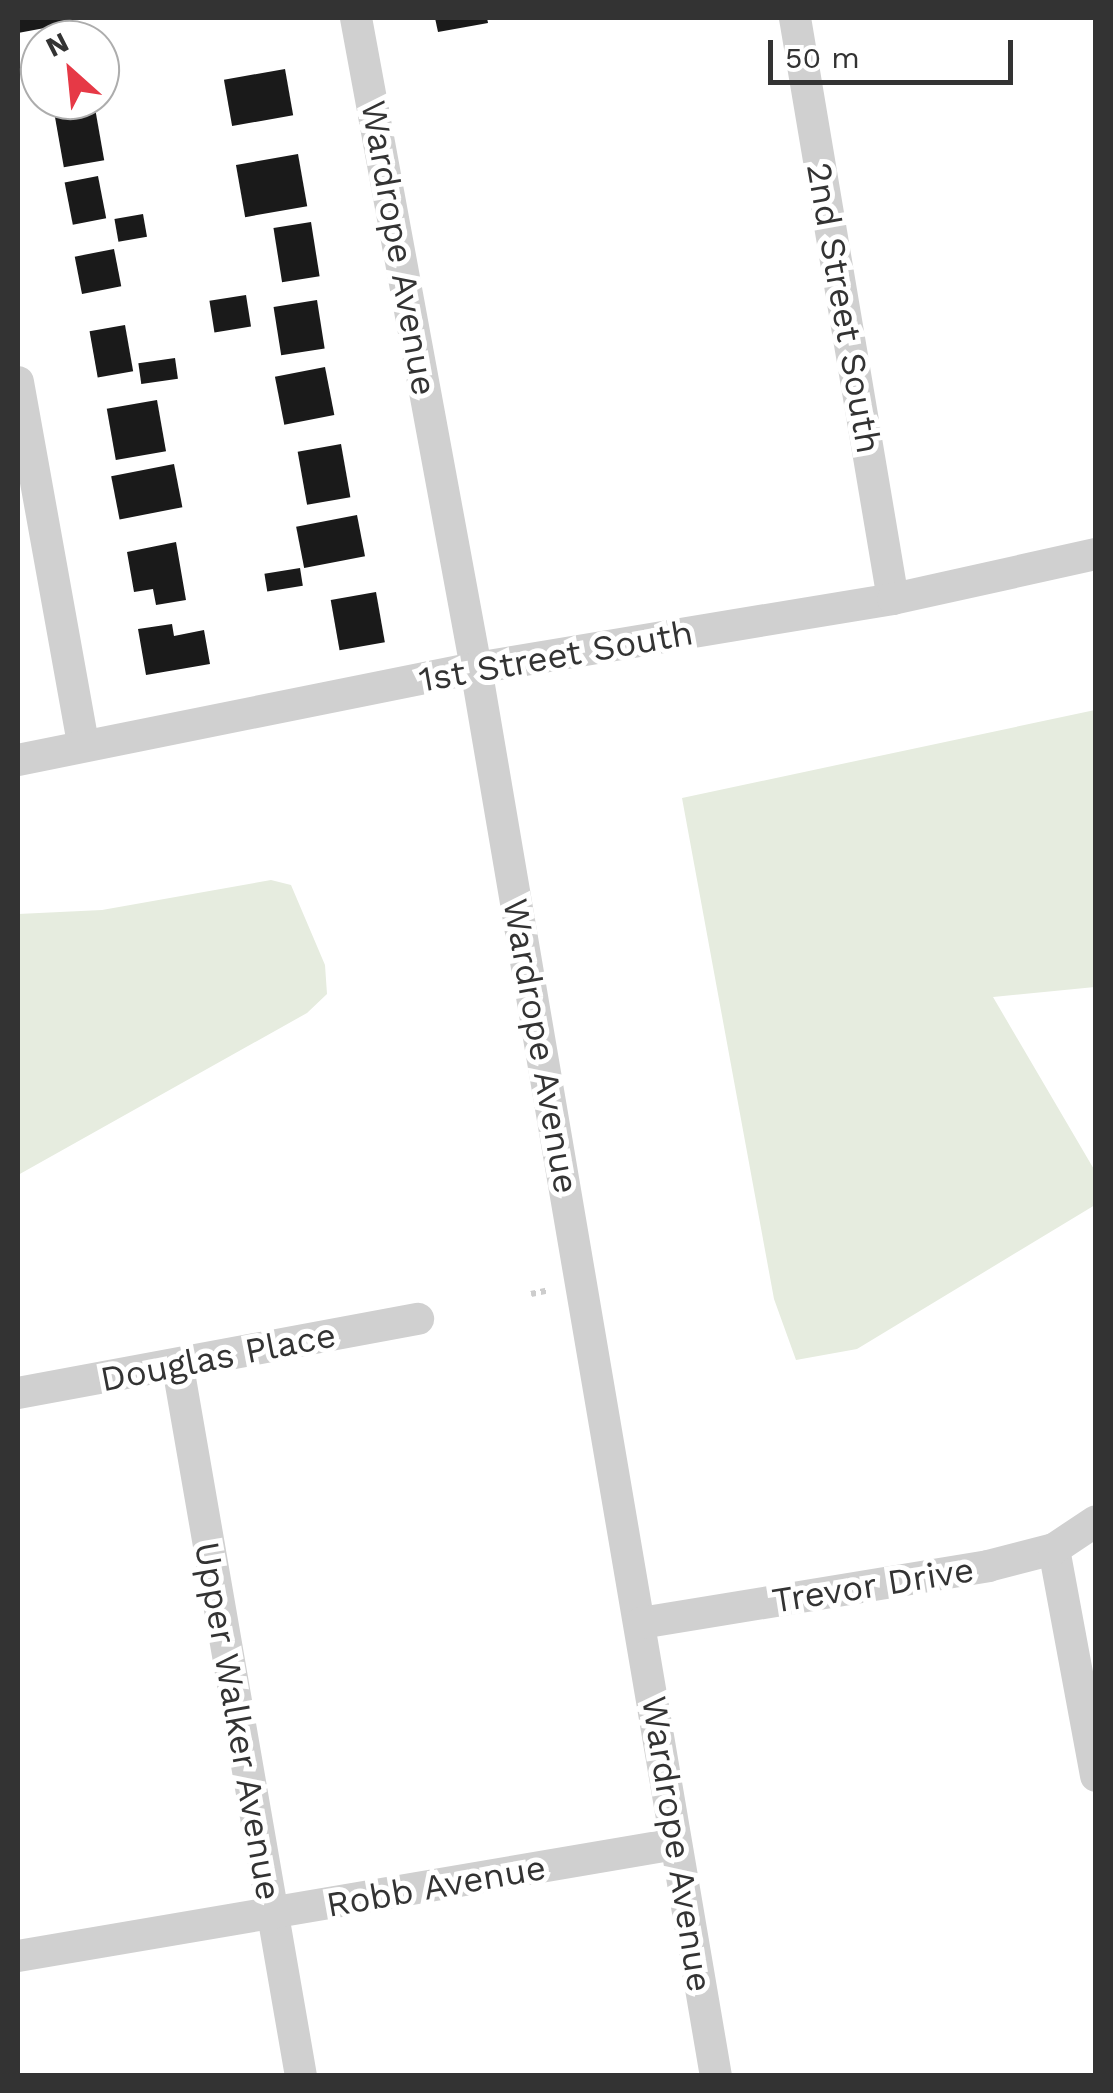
<!DOCTYPE html>
<html>
<head>
<meta charset="utf-8">
<style>
	body { margin:0 }
	#map { position:relative; width:1113px; height:2093px; overflow:hidden; background:#fff; font-family:"Work Sans",sans-serif }
	div>[style] { position:absolute }
	.green>* { inset:0; background:#e6ecdf }
	.building>* { inset:0; background:#1a1a1a; transform-origin:0 0 }
	.path>* { height:6px; margin-top:-3px; transform-origin:0; background:repeating-linear-gradient(90deg,#cdcdcd 0 5px,transparent 0 10px) }
	.minor>* { height:32px; margin:-16px; padding:0 16px; transform-origin:16px; border-radius:16px; background:#d0d0d0 }
	span { translate:-50% -50%; white-space:nowrap; text-align:center; line-height:1.15; -webkit-text-stroke:10px #fff; paint-order:stroke }
	.street-label { font-size:35px; color:#333 }
	.frame { position:absolute; inset:0; border:20px solid #333; pointer-events:none }
	.north { position:absolute; left:20px; top:20px; width:100px; height:100px; box-sizing:border-box; background:#fff; border:2px solid #adadad; border-radius:50%; rotate:333deg; font-size:28px; font-weight:700; line-height:40px; text-align:center; color:#333 }
	.north::after { content:''; display:block; margin:auto; width:35px; height:45px; background:#e63946; clip-path:polygon(50% 0,100% 100%,50% 72%,0 100%) }
	.scale { position:absolute; left:768px; top:40px; width:245px; height:45px; box-sizing:border-box; border:5px solid #333; border-top:0; padding-left:12px; font-size:30px; line-height:35px; white-space:nowrap; color:#333; -webkit-text-stroke:8px #fff; paint-order:stroke }
</style>
</head>
<body>
<div id="map">
	<div class="green">
		<i style="clip-path:polygon(1095px 710px,1095px 987px,993px 997px,1095px 1171px,1095px 1205px,857px 1349px,796px 1360px,774px 1299px,682px 798px)"></i>
		<i style="clip-path:polygon(271px 880px,291px 885px,325px 965px,327px 994px,307px 1013px,18px 1175px,18px 914px,102px 910px)"></i>
	</div>
	<div class="building">
		<i style="clip-path:polygon(18px 18px,65px 18px,66px 24px,18px 33px)"></i>
		<i style="clip-path:polygon(435px 18px,487px 18px,488px 23px,438px 32px)"></i>
		<i style="left:285px;top:69px;width:47px;height:62px;rotate:80deg"></i>
		<i style="left:95px;top:108px;width:53px;height:41px;rotate:80deg"></i>
		<i style="left:298px;top:154px;width:53px;height:63px;rotate:80deg"></i>
		<i style="left:98px;top:176px;width:43px;height:34px;rotate:79deg"></i>
		<i style="left:143px;top:214px;width:23px;height:29px;rotate:80deg"></i>
		<i style="left:311px;top:222px;width:55px;height:38px;rotate:81deg"></i>
		<i style="left:114px;top:249px;width:38px;height:40px;rotate:79deg"></i>
		<i style="left:246px;top:295px;width:32px;height:37px;rotate:81deg"></i>
		<i style="left:317px;top:300px;width:49px;height:44px;rotate:81deg"></i>
		<i style="left:125px;top:325px;width:47px;height:36px;rotate:80deg"></i>
		<i style="left:175px;top:358px;width:21px;height:37px;rotate:82deg"></i>
		<i style="left:325px;top:367px;width:49px;height:51px;rotate:79deg"></i>
		<i style="left:157px;top:400px;width:52px;height:51px;rotate:80deg"></i>
		<i style="left:341px;top:444px;width:54px;height:44px;rotate:80deg"></i>
		<i style="left:174px;top:464px;width:44px;height:64px;rotate:79deg"></i>
		<i style="left:357px;top:515px;width:42px;height:62px;rotate:79deg"></i>
		<i style="clip-path:polygon(176px 542px,186px 600px,156px 605px,153px 589px,134px 592px,127px 552px)"></i>
		<i style="left:300px;top:568px;width:18px;height:36px;rotate:81deg"></i>
		<i style="left:376px;top:592px;width:51px;height:46px;rotate:80deg"></i>
		<i style="clip-path:polygon(172px 624px,174px 636px,204px 630px,210px 664px,146px 675px,138px 629px)"></i>
	</div>
	<div class="path">
		<i style="left:531px;top:1294px;width:19px;rotate:-12deg"></i>
	</div>
	<div class="minor">
		<i style="left:356px;top:18px;width:661px;rotate:79.54deg"></i>
		<i style="left:476px;top:668px;width:1428px;rotate:80.33deg"></i>
		<i style="left:795px;top:18px;width:589px;rotate:80.43deg"></i>
		<i style="left:18px;top:382px;width:369px;rotate:79.8deg"></i>
		<i style="left:18px;top:760px;width:467px;rotate:-11.4deg"></i>
		<i style="left:476px;top:668px;width:423px;rotate:-9.4deg"></i>
		<i style="left:893px;top:599px;width:208px;rotate:-12.5deg"></i>
		<i style="left:178px;top:1367px;width:720px;rotate:80.16deg"></i>
		<i style="left:18px;top:1393px;width:407px;rotate:-10.5deg"></i>
		<i style="left:1054px;top:1549px;width:231px;rotate:79.5deg"></i>
		<i style="left:641px;top:1623px;width:352px;rotate:-9.3deg"></i>
		<i style="left:988px;top:1566px;width:68px;rotate:-14.4deg"></i>
		<i style="left:1054px;top:1549px;width:50px;rotate:-33.7deg"></i>
		<i style="left:18px;top:1956px;width:667px;rotate:-9.66deg"></i>
	</div>
	<div class="street-label">
		<span style="left:399px;top:248px;rotate:80deg">Wardrope Avenue</span>
		<span style="left:844px;top:308px;rotate:80deg">2nd Street South</span>
		<span style="left:556px;top:656px;rotate:-10deg">1st Street South</span>
		<span style="left:541px;top:1046px;rotate:80deg">Wardrope Avenue</span>
		<span style="left:218px;top:1357px;rotate:-11deg">Douglas Place</span>
		<span style="left:873px;top:1585px;rotate:-9deg">Trevor Drive</span>
		<span style="left:238px;top:1721px;rotate:80deg">Upper Walker Avenue</span>
		<span style="left:677px;top:1844px;rotate:81deg">Wardrope Avenue</span>
		<span style="left:436px;top:1886px;rotate:-10deg">Robb Avenue</span>
	</div>
	<div class="frame"></div>
	<div class="north">N</div>
	<div class="scale">50 m</div>
</div>
</body>
</html>
